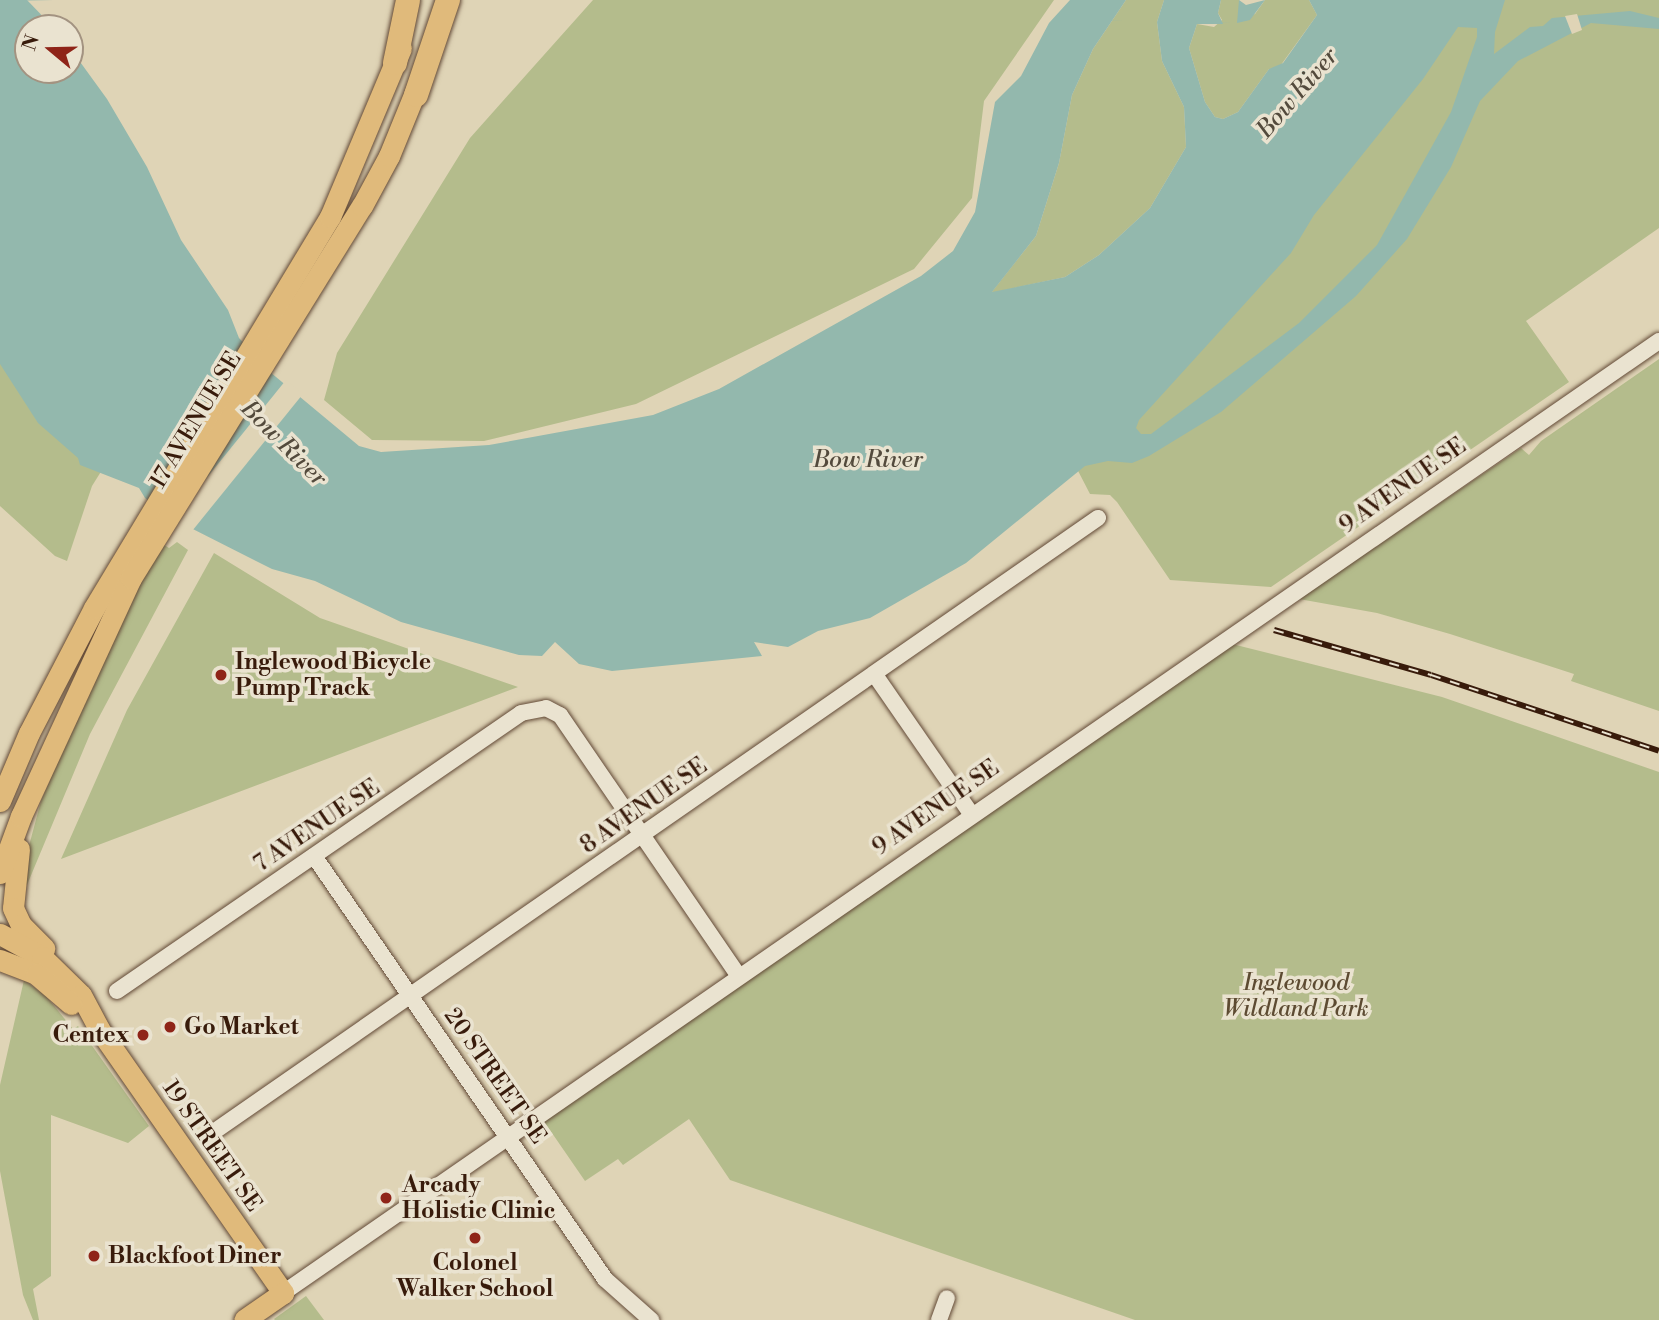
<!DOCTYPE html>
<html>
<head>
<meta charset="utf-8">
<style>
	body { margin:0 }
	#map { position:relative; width:1659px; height:1320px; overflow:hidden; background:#dfd4b6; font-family:"Libre Bodoni",serif }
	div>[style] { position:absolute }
	.green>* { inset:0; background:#b4bc8c }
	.water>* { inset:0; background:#93b8ad }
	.pier>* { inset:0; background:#dfd4b6; transform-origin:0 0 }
	.roads { filter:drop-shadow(0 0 2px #624936) drop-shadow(0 0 2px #624936) }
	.minor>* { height:16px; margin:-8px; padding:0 8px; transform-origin:8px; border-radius:8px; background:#eae3d0 }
	.major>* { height:21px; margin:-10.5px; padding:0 10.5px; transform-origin:10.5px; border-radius:10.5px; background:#e0ba7b }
	.highway>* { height:24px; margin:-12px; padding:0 12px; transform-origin:12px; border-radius:12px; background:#e0ba7b }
	.rail>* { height:6px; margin-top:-3px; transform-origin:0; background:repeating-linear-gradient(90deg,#eae3d0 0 10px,#381b0b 0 20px); box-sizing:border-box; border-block:2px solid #381b0b }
	.dots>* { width:19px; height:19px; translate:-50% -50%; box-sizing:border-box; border:4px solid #eae3d0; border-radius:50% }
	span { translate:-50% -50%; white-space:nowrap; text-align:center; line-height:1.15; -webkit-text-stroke:7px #eae3d0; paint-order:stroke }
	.street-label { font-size:23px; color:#381b0b }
	.poi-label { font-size:23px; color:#381b0b; font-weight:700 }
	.left { translate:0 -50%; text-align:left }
	.right { translate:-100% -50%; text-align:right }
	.park-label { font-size:23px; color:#5d4b32; font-style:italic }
	.water-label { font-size:24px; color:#534a3c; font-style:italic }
	.north { position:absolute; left:14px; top:14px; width:70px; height:70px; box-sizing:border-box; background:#eae3d0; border:2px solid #a39381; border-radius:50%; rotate:289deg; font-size:19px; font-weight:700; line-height:28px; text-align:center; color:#381b0b }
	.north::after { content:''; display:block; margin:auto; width:24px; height:32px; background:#8f2418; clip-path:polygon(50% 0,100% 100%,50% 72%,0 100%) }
</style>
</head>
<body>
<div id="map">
	<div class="green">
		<i style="clip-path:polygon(593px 0,1054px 0,984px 101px,972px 198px,914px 269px,636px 404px,484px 441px,372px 440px,324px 400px,337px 353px,470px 138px)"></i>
		<i style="clip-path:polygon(1126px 0,1164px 0,1157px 22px,1162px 61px,1184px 107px,1186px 147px,1150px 208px,1099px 255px,1065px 277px,991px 293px,1036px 236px,1059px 163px,1072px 95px,1093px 49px)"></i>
		<i style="clip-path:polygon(1221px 0,1239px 0,1243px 18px,1255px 14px,1265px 0,1309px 0,1317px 15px,1278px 69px,1269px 69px,1238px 112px,1223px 119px,1215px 117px,1205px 102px,1189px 48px,1197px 24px,1214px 27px,1222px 20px,1218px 13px)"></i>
		<i style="clip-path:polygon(1453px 0,1659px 0,1659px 228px,1526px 321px,1569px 382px,1271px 587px,1170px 580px,1117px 502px,1110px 495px,1090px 494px,1075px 465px)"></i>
		<i style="clip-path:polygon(0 296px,112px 454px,92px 486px,67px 561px,55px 556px,0 506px)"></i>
		<i style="clip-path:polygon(1659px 359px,1659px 711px,1571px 681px,1574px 674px,1450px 634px,1377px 613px,1299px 599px,1521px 448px,1529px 455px,1541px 441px)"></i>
		<i style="clip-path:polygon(177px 542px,188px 550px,90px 734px,27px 885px,19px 883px,41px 801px,117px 623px,161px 543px,169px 548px)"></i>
		<i style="clip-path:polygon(214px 553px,320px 618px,518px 687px,61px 859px,127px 710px)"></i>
		<i style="clip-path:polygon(1232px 644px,1442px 697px,1659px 772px,1659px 1320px,1135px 1320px,730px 1180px,689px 1119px,623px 1165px,618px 1159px,585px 1181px,543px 1120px)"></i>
		<i style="clip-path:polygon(24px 980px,46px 996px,73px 1029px,78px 1026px,149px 1126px,128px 1143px,51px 1115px,51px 1276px,33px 1289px,39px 1320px,33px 1320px,23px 1295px,0 1171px,0 1085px)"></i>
		<i style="clip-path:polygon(306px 1296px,324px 1320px,275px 1320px,274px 1319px)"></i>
	</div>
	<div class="water">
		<i style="clip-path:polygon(evenodd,0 0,27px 0,54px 28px,28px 28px,28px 70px,70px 70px,70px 48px,107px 99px,147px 167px,181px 240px,228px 310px,239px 338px,270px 372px,359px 446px,381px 452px,489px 445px,653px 415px,719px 389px,921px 276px,953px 251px,975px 212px,995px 102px,1021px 76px,1049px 23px,1070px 0,1126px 0,1093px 49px,1072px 95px,1059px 163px,1036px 236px,992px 292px,1065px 277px,1099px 255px,1150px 208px,1186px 147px,1184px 107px,1162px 61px,1157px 22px,1164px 0,1221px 0,1218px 13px,1223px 24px,1197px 24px,1189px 48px,1205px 102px,1215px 117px,1223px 119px,1238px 112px,1269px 69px,1283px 63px,1317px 15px,1309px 0,1505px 0,1495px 32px,1494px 54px,1530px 27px,1543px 26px,1552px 18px,1630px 11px,1659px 18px,1659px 29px,1591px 23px,1518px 61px,1480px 101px,1451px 167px,1407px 239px,1356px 296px,1221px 412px,1149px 456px,1132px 463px,1108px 461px,1085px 466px,966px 563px,870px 618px,818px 631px,788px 647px,754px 642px,762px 656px,612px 671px,579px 664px,555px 642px,542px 656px,519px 655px,401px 622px,315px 581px,272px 569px,177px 521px,145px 498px,139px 488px,80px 465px,78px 458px,38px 423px,0 364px,0 0,1458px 27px,1477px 28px,1477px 37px,1451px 112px,1377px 245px,1299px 323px,1151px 434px,1141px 434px,1136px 428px,1139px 420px,1291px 253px,1314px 215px,1423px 79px,1458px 27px)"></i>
		<i style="clip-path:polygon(1239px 0,1246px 5px,1265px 0,1250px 20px,1237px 23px)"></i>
	</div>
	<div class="pier">
		<i style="clip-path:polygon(1577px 14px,1582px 30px,1572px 34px,1565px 16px)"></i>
		<i style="left:286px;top:380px;width:22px;height:178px;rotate:39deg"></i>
	</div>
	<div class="roads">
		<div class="minor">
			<i style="left:875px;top:675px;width:170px;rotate:55.3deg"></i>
			<i style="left:314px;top:856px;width:513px;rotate:55.47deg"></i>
			<i style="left:605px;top:1279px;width:62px;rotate:41.7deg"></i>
			<i style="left:117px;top:991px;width:490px;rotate:-34.5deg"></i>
			<i style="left:521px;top:713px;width:25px;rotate:-11deg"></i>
			<i style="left:546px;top:708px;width:16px;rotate:27deg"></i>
			<i style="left:560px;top:715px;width:316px;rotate:55.6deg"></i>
			<i style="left:215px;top:1131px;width:1075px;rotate:-34.77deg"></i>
			<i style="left:283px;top:1293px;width:1673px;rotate:-34.68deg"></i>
			<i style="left:939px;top:1320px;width:23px;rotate:-70deg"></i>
		</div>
		<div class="major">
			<i style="left:0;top:801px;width:74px;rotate:-66.9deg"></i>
			<i style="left:29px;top:733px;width:141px;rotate:-62.5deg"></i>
			<i style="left:94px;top:608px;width:457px;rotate:-58.9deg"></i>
			<i style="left:330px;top:217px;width:183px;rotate:-67.2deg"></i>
			<i style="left:19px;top:849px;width:59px;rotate:95.8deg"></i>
			<i style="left:13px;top:908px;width:19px;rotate:65deg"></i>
			<i style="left:21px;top:925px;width:33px;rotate:45deg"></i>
			<i style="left:0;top:873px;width:61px;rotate:-69.8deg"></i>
			<i style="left:21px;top:816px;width:262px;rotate:-65.2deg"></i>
			<i style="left:131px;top:578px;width:438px;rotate:-58.2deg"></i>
			<i style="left:362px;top:206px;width:57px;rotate:-61.6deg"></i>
			<i style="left:389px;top:156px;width:82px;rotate:-67.8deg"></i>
			<i style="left:0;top:934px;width:48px;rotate:28.7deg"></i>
			<i style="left:42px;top:957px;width:54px;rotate:44.3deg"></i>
			<i style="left:81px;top:995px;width:38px;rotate:62deg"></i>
			<i style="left:99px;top:1029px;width:322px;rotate:55.1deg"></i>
			<i style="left:283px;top:1293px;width:47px;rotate:145.3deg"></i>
			<i style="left:0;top:960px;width:39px;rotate:21deg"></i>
			<i style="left:36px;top:974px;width:46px;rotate:40.6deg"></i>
		</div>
		<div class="highway">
			<i style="left:395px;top:63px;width:64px;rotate:-78.3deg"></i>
			<i style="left:416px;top:95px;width:100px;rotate:-71.4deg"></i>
		</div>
	</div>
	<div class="rail">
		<i style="left:1274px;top:630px;width:163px;rotate:16deg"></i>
		<i style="left:1431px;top:675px;width:240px;rotate:18.4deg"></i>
	</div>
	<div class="dots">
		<i style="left:221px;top:675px;background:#8f2418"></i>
		<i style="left:170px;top:1027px;background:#8f2418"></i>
		<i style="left:143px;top:1035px;background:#8f2418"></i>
		<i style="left:386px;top:1198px;background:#8f2418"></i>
		<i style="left:475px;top:1238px;background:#8f2418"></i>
		<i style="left:94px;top:1256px;background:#8f2418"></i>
	</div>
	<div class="street-label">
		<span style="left:196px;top:420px;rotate:-59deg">17 AVENUE SE</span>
		<span style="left:1403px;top:486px;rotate:-35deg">9 AVENUE SE</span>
		<span style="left:644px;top:806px;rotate:-35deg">8 AVENUE SE</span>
		<span style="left:936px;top:808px;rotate:-35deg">9 AVENUE SE</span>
		<span style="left:317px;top:826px;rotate:-34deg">7 AVENUE SE</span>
		<span style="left:495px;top:1076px;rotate:55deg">20 STREET SE</span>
		<span style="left:212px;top:1146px;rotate:55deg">19 STREET SE</span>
	</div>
	<div class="poi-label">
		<span class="left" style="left:235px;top:675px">Inglewood Bicycle<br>Pump Track</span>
		<span class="left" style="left:184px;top:1027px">Go Market</span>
		<span class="right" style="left:129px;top:1035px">Centex</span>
		<span class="left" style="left:402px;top:1198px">Arcady<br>Holistic Clinic</span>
		<span class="left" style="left:108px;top:1256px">Blackfoot Diner</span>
		<span style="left:475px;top:1276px">Colonel<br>Walker School</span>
	</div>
	<div class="park-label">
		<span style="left:1296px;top:996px">Inglewood<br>Wildland Park</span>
	</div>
	<div class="water-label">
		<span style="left:1298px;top:94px;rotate:-49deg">Bow River</span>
		<span style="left:283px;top:444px;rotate:45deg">Bow River</span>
		<span style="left:868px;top:461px">Bow River</span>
	</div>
	<div class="north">N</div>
</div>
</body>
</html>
